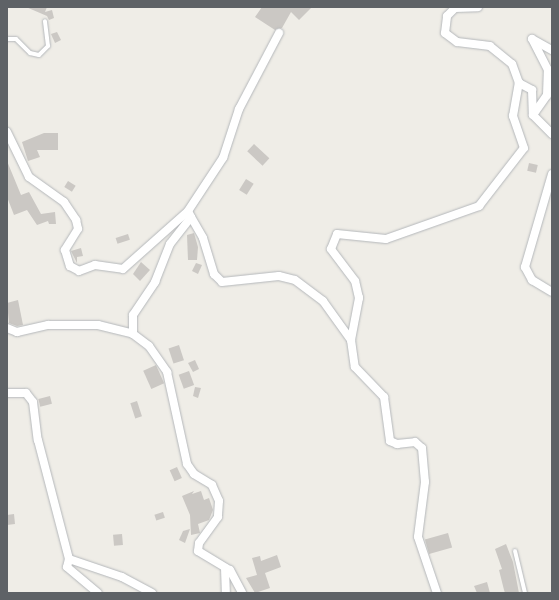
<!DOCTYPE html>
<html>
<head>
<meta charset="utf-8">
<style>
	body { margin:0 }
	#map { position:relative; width:559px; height:600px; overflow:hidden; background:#efede7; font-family:Commissioner,sans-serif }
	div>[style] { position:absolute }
	.building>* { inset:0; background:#cbc8c4; transform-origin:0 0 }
	.roads { filter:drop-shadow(0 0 1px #b4b7ba) drop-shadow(0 0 1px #b4b7ba) }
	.lane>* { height:4px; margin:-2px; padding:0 2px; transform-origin:2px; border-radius:2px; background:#fff }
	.street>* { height:8px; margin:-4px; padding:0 4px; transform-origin:4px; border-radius:4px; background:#fff }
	span { translate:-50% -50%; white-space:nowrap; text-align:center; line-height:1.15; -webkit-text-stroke:3px #fff; paint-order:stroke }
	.frame { position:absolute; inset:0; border:8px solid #5e6266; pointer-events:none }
</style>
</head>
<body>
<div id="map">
	<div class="building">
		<i style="clip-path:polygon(26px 7px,47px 7px,45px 12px,52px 10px,54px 18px,49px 20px,47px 16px)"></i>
		<i style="clip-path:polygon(262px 7px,312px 7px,299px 20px,291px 12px,282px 28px,275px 30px,255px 17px)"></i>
		<i style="clip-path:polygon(57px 32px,61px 40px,55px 43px,51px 34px)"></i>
		<i style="clip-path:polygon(44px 133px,58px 133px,58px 150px,37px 150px,40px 157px,28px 161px,22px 142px)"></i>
		<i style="left:254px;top:144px;width:21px;height:10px;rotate:43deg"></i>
		<i style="clip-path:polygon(7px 161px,21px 195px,29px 192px,41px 214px,55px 212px,56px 224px,49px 224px,48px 221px,37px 225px,27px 210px,14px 215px,7px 197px)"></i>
		<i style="left:529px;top:163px;width:9px;height:8px;rotate:13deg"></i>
		<i style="left:246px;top:179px;width:9px;height:13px;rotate:32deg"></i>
		<i style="left:68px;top:181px;width:9px;height:7px;rotate:32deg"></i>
		<i style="clip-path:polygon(194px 233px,198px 247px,197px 260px,188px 260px,187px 235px)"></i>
		<i style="left:128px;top:234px;width:6px;height:13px;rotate:72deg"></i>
		<i style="clip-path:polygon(81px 248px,83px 256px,77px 257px,77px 263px,71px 251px)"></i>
		<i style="clip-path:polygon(141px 262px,150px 270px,140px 281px,133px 274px)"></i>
		<i style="clip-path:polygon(196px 263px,202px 265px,198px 274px,192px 271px)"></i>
		<i style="clip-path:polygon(18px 300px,23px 325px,17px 326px,9px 323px,7px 303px)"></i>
		<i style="left:179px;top:345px;width:16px;height:11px;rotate:72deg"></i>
		<i style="clip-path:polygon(195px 360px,199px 369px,193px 372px,188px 363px)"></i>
		<i style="left:156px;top:365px;width:20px;height:14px;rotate:66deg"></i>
		<i style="left:189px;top:371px;width:15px;height:11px;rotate:70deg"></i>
		<i style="clip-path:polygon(195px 387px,201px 388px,198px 398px,193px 396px)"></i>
		<i style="left:50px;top:396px;width:8px;height:12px;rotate:76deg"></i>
		<i style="left:137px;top:401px;width:16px;height:7px;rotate:72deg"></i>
		<i style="left:177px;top:467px;width:12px;height:8px;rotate:66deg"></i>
		<i style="clip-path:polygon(194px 491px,192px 494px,201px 491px,204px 500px,209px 498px,213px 510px,209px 520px,198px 524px,200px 533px,191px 535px,190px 515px,182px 496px)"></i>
		<i style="left:163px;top:512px;width:6px;height:9px;rotate:72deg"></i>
		<i style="clip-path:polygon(14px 514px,15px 524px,7px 525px,7px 515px)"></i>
		<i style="clip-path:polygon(190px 529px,185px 543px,179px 540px,183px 531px)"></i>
		<i style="left:448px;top:533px;width:15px;height:24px;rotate:74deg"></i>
		<i style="left:122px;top:534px;width:11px;height:9px;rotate:85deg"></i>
		<i style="clip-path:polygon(506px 544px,513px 562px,519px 593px,505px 593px,504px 590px,499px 570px,502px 569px,495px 549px)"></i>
		<i style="clip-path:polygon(277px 555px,281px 567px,265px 573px,270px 588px,255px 593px,246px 578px,257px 575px,252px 558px,260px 556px,261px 561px)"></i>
		<i style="clip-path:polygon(487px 582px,490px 593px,477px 593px,474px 586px)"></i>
	</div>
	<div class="roads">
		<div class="lane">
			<i style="left:7px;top:39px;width:9px"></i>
			<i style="left:16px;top:39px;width:20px;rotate:45deg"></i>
			<i style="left:30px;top:53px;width:9px;rotate:13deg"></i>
			<i style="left:39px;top:55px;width:13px;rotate:-45deg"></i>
			<i style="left:48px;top:46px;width:25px;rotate:-97deg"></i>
			<i style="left:515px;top:551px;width:43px;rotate:76.6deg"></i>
		</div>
		<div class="street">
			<i style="left:519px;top:83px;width:15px;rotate:28deg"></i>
			<i style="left:532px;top:90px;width:25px;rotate:88deg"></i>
			<i style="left:533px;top:115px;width:27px;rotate:45deg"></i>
			<i style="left:533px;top:115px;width:24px;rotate:-55deg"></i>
			<i style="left:547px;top:95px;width:25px;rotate:-88deg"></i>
			<i style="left:548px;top:70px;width:35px;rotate:-117deg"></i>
			<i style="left:532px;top:39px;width:23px;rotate:29deg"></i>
			<i style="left:7px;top:132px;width:50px;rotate:63.9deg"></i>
			<i style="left:29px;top:177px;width:43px;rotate:35.5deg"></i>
			<i style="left:64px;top:202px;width:22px;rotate:56deg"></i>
			<i style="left:76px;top:220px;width:9px;rotate:77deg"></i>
			<i style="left:78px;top:229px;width:25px;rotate:122deg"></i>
			<i style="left:65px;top:250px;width:17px;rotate:73deg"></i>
			<i style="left:70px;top:266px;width:10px;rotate:29deg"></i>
			<i style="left:79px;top:271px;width:17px;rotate:-21deg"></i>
			<i style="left:95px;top:265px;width:28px;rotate:8deg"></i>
			<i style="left:123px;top:269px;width:87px;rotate:-41.7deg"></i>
			<i style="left:188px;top:211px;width:64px;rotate:-56.6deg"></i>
			<i style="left:223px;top:158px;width:52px;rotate:-71.9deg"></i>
			<i style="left:239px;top:109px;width:86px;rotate:-62.2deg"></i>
			<i style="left:552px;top:174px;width:97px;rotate:106.2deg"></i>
			<i style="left:525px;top:267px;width:15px;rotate:62deg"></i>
			<i style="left:532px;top:280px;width:23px;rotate:31deg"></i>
			<i style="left:191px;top:217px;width:24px;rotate:60deg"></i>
			<i style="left:203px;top:238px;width:38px;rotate:73deg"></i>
			<i style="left:214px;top:274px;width:11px;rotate:45deg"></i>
			<i style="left:222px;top:282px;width:57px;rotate:-6deg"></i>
			<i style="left:279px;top:276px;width:16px;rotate:14deg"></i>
			<i style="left:295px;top:280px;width:35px;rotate:37deg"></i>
			<i style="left:323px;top:301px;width:48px;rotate:54.3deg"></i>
			<i style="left:351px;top:340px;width:27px;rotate:82deg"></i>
			<i style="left:355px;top:367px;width:42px;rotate:46deg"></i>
			<i style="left:384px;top:397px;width:44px;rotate:82.2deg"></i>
			<i style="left:390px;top:441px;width:8px;rotate:23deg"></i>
			<i style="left:397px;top:444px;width:18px;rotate:-6deg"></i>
			<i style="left:415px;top:442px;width:9px;rotate:41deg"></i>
			<i style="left:422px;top:448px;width:34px;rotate:85deg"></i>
			<i style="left:425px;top:482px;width:55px;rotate:97.3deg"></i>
			<i style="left:418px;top:537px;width:59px;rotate:71.3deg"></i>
			<i style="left:7px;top:328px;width:11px;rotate:22deg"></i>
			<i style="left:17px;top:332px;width:32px;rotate:-13deg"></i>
			<i style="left:48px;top:325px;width:50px"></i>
			<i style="left:98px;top:325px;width:36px;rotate:14deg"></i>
			<i style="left:133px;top:334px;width:20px;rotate:37deg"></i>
			<i style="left:149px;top:346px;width:32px;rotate:55deg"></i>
			<i style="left:167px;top:372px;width:94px;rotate:77.7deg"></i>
			<i style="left:187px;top:464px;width:12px;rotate:55deg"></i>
			<i style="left:194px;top:474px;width:21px;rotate:31deg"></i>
			<i style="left:212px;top:485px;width:17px;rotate:66deg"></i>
			<i style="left:219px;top:501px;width:16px;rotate:94deg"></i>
			<i style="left:218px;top:517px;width:32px;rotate:126deg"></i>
			<i style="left:199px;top:543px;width:8px;rotate:97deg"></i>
			<i style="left:198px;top:551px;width:37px;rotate:31deg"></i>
			<i style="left:230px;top:570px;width:26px;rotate:62deg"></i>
			<i style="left:133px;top:334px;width:19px;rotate:-90deg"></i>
			<i style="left:133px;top:315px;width:40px;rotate:-56deg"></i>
			<i style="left:155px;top:282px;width:41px;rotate:-68.5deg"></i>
			<i style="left:170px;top:244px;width:34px;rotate:-52deg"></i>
			<i style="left:191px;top:217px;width:4px;rotate:-117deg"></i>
			<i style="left:351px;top:340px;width:43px;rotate:-79.2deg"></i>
			<i style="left:359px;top:298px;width:17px;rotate:-103deg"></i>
			<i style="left:355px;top:281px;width:40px;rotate:-127deg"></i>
			<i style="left:331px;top:249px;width:16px;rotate:-68deg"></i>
			<i style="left:337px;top:234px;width:49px;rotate:5.8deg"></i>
			<i style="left:386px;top:239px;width:99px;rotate:-19.5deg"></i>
			<i style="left:479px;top:206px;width:73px;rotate:-52.2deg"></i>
			<i style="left:524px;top:148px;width:34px;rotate:-109deg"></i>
			<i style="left:513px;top:116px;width:34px;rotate:-80deg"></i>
			<i style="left:519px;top:83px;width:20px;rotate:-110deg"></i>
			<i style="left:512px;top:64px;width:28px;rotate:-141deg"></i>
			<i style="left:490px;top:46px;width:33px;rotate:-173deg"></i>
			<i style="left:457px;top:42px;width:15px;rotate:-143deg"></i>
			<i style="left:445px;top:33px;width:17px;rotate:-83deg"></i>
			<i style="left:447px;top:16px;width:11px;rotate:-45deg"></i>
			<i style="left:455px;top:8px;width:23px;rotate:-2deg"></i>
			<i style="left:7px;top:393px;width:19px"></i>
			<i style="left:26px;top:393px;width:11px;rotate:52deg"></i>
			<i style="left:33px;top:402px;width:38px;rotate:83deg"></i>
			<i style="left:38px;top:440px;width:123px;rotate:75.4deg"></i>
			<i style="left:69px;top:559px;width:56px;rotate:18.8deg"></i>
			<i style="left:122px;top:577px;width:34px;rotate:28deg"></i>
			<i style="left:69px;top:559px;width:8px;rotate:104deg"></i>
			<i style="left:67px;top:567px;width:40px;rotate:40deg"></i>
			<i style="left:225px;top:568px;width:25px;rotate:88deg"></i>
		</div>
	</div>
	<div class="frame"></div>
</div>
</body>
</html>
